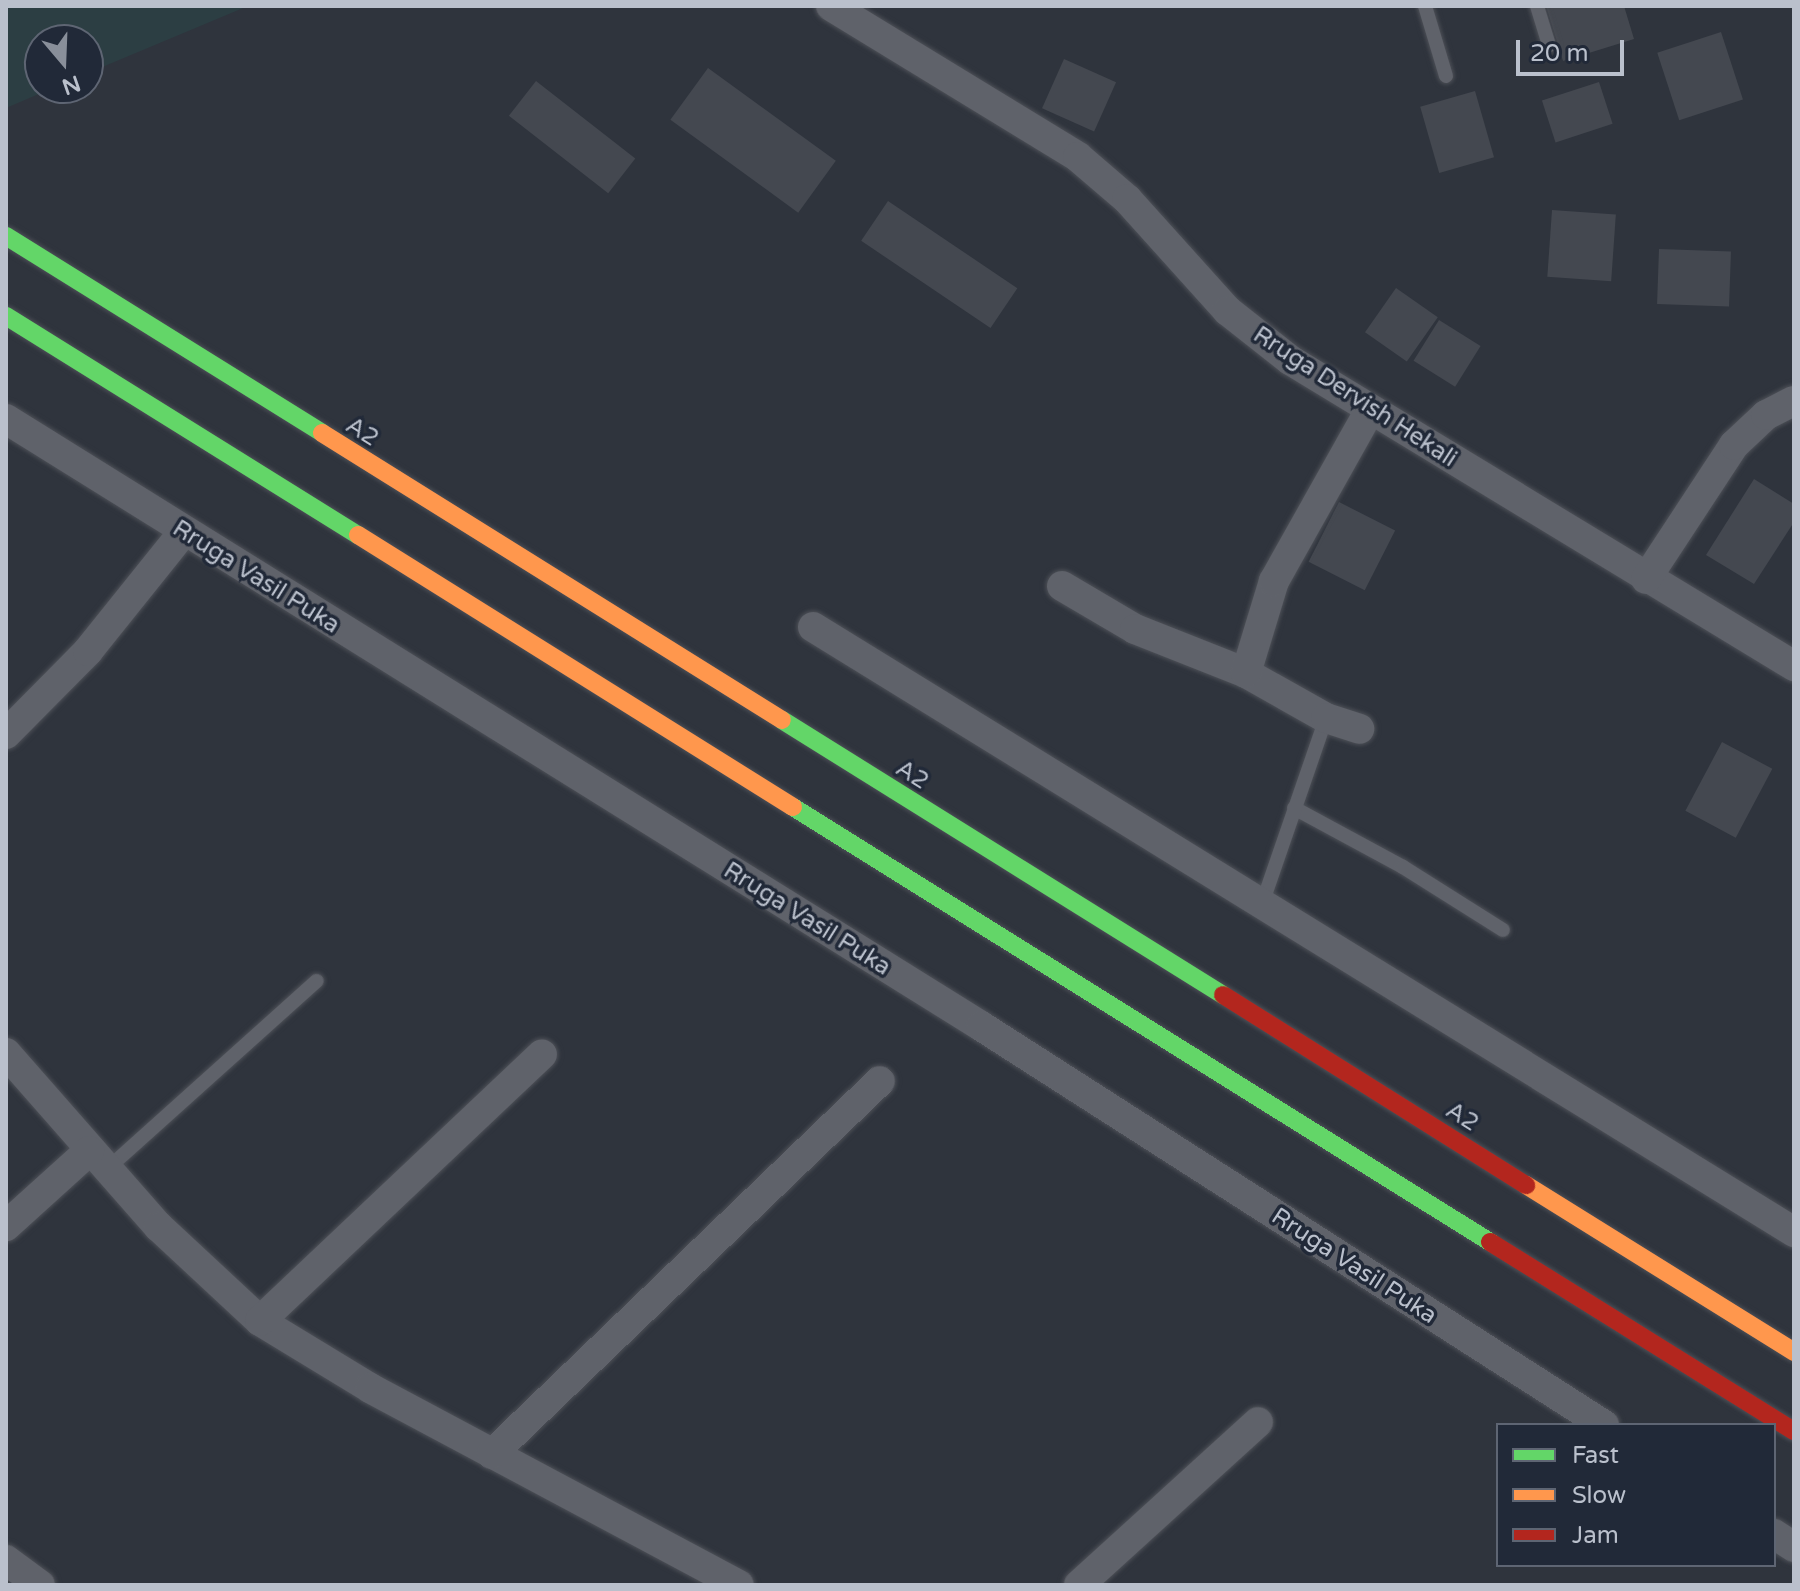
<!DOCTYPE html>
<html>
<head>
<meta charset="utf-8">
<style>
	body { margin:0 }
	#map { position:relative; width:1800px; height:1591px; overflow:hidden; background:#2f343d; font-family:"Varela Round",sans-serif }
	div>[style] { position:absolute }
	.green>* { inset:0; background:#2c3e43 }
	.building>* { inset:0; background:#444850; transform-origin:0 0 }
	.roads { filter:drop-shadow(0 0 2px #4d5057) drop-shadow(0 0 2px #4d5057) }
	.lane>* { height:14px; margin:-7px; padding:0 7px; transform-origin:7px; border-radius:7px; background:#5f626a }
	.street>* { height:30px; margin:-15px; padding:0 15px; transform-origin:15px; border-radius:15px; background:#5f626a }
	.fast>* { height:18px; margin:-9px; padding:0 9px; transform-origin:9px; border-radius:9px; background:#63d668 }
	.slow>* { height:18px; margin:-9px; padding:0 9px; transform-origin:9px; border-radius:9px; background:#ff974d }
	.jam>* { height:18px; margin:-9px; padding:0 9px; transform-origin:9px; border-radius:9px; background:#b3261e }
	span { translate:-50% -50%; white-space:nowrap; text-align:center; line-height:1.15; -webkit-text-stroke:7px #212938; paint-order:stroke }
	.street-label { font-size:24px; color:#bac0cc }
	.frame { position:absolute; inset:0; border:8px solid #bac0cc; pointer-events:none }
	.legend { position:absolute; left:1496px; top:1423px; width:280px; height:144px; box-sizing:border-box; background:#212938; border:2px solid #5e6573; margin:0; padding:10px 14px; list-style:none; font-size:24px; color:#bac0cc }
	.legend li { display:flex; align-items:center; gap:16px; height:40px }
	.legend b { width:40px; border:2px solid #5e6573 }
	.north { position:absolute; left:24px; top:24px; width:80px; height:80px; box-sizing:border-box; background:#212938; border:2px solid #5e6573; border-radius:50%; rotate:161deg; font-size:22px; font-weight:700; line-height:32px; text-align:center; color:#bac0cc }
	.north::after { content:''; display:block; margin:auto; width:28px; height:36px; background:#898f9a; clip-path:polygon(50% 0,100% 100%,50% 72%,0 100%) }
	.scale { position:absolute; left:1516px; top:40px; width:108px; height:36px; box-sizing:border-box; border:4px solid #bac0cc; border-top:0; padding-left:10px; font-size:24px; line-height:28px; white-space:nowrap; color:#bac0cc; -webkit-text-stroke:6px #212938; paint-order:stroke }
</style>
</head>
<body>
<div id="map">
	<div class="green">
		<i style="clip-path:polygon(6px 6px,248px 6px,88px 73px,88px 40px,40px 40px,40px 88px,53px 88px,6px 108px)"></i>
	</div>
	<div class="building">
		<i style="clip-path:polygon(1546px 6px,1624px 6px,1634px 39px,1563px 61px)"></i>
		<i style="left:1721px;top:32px;width:71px;height:67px;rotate:72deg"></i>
		<i style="left:1064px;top:59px;width:57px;height:54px;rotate:24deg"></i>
		<i style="left:708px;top:68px;width:158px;height:64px;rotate:36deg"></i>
		<i style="left:536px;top:81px;width:126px;height:44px;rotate:38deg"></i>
		<i style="left:1599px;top:82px;width:44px;height:60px;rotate:72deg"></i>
		<i style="left:1475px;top:91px;width:69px;height:57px;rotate:74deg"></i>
		<i style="left:888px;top:201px;width:156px;height:48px;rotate:34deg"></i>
		<i style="left:1552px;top:210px;width:64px;height:67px;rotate:4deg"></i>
		<i style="left:1659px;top:249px;width:72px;height:55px;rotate:2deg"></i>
		<i style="left:1396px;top:288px;width:51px;height:54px;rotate:35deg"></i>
		<i style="left:1439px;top:320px;width:49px;height:48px;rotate:32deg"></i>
		<i style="clip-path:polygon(1754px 479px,1794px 504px,1794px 522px,1754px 584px,1706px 555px)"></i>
		<i style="left:1339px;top:502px;width:63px;height:67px;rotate:27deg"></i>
		<i style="left:1722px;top:742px;width:57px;height:78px;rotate:28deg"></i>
	</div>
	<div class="roads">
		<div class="lane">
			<i style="left:1425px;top:6px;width:73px;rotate:73.3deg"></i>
			<i style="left:1537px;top:6px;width:41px;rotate:72.9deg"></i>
			<i style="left:1294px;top:808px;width:124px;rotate:28.4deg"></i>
			<i style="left:1403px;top:867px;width:118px;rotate:32.2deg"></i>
			<i style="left:1262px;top:904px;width:197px;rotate:-71deg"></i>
			<i style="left:106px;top:1170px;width:283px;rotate:-41.9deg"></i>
		</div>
		<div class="street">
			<i style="left:831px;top:6px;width:289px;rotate:31.4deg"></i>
			<i style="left:1078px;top:157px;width:65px;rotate:40.6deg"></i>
			<i style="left:1127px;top:199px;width:151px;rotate:48deg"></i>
			<i style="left:1228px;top:311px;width:79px;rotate:38.3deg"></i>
			<i style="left:1290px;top:360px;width:590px;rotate:31.26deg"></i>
			<i style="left:6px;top:419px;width:1149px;rotate:31.9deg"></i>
			<i style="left:981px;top:1026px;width:740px;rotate:32.64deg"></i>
			<i style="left:1646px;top:579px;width:160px;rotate:-56.7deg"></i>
			<i style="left:1734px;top:445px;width:44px;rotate:-43.2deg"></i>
			<i style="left:1766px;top:415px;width:31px;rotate:-27deg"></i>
			<i style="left:1062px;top:586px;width:85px;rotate:30.5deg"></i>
			<i style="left:1135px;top:629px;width:119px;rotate:21.6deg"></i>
			<i style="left:1246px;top:673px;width:92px;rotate:29.4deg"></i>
			<i style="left:1326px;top:718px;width:35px;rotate:18deg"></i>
			<i style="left:813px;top:627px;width:1153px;rotate:31.66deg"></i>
			<i style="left:1246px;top:673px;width:96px;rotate:-73.1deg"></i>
			<i style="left:1274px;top:581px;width:194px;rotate:-60.7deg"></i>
			<i style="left:6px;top:734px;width:117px;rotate:-45.3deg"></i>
			<i style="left:88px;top:651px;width:154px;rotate:-51.3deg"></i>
			<i style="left:6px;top:1053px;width:232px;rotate:48.7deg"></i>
			<i style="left:159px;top:1227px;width:138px;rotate:42.9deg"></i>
			<i style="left:260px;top:1321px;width:129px;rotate:31.3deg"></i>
			<i style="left:370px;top:1388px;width:418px;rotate:28.1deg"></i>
			<i style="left:6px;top:1226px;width:112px;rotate:-42.1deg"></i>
			<i style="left:260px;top:1321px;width:388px;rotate:-43.4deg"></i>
			<i style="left:492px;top:1454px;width:538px;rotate:-43.87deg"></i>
			<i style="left:1774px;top:1534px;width:24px;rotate:33deg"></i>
			<i style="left:6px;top:1560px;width:42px;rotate:36.3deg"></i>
			<i style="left:1079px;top:1585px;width:242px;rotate:-42.3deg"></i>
		</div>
		<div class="fast">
			<i style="left:6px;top:236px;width:372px;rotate:31.9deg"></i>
			<i style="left:6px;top:316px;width:415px;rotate:31.9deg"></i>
			<i style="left:782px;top:720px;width:520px;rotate:31.95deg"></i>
			<i style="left:793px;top:807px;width:822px;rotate:31.97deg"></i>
		</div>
		<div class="slow">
			<i style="left:322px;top:433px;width:542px;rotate:31.96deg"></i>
			<i style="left:358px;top:535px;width:513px;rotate:32.02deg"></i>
			<i style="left:1526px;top:1185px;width:316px;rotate:31.9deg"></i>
		</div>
		<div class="jam">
			<i style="left:1223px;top:995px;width:358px;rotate:32.1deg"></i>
			<i style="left:1490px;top:1242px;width:358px;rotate:31.9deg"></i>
		</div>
	</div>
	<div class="street-label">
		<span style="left:1355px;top:397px;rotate:33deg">Rruga Dervish Hekali</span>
		<span style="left:362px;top:432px;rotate:32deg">A2</span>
		<span style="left:256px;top:577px;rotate:32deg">Rruga Vasil Puka</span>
		<span style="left:912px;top:775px;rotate:32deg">A2</span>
		<span style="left:807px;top:919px;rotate:32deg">Rruga Vasil Puka</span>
		<span style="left:1462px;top:1117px;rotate:32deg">A2</span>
		<span style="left:1354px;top:1266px;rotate:33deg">Rruga Vasil Puka</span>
	</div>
	<div class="frame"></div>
	<ul class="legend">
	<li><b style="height:10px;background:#63d668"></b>Fast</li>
	<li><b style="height:10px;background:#ff974d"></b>Slow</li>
	<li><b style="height:10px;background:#b3261e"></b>Jam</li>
	</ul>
	<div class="north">N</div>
	<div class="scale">20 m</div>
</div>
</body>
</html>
